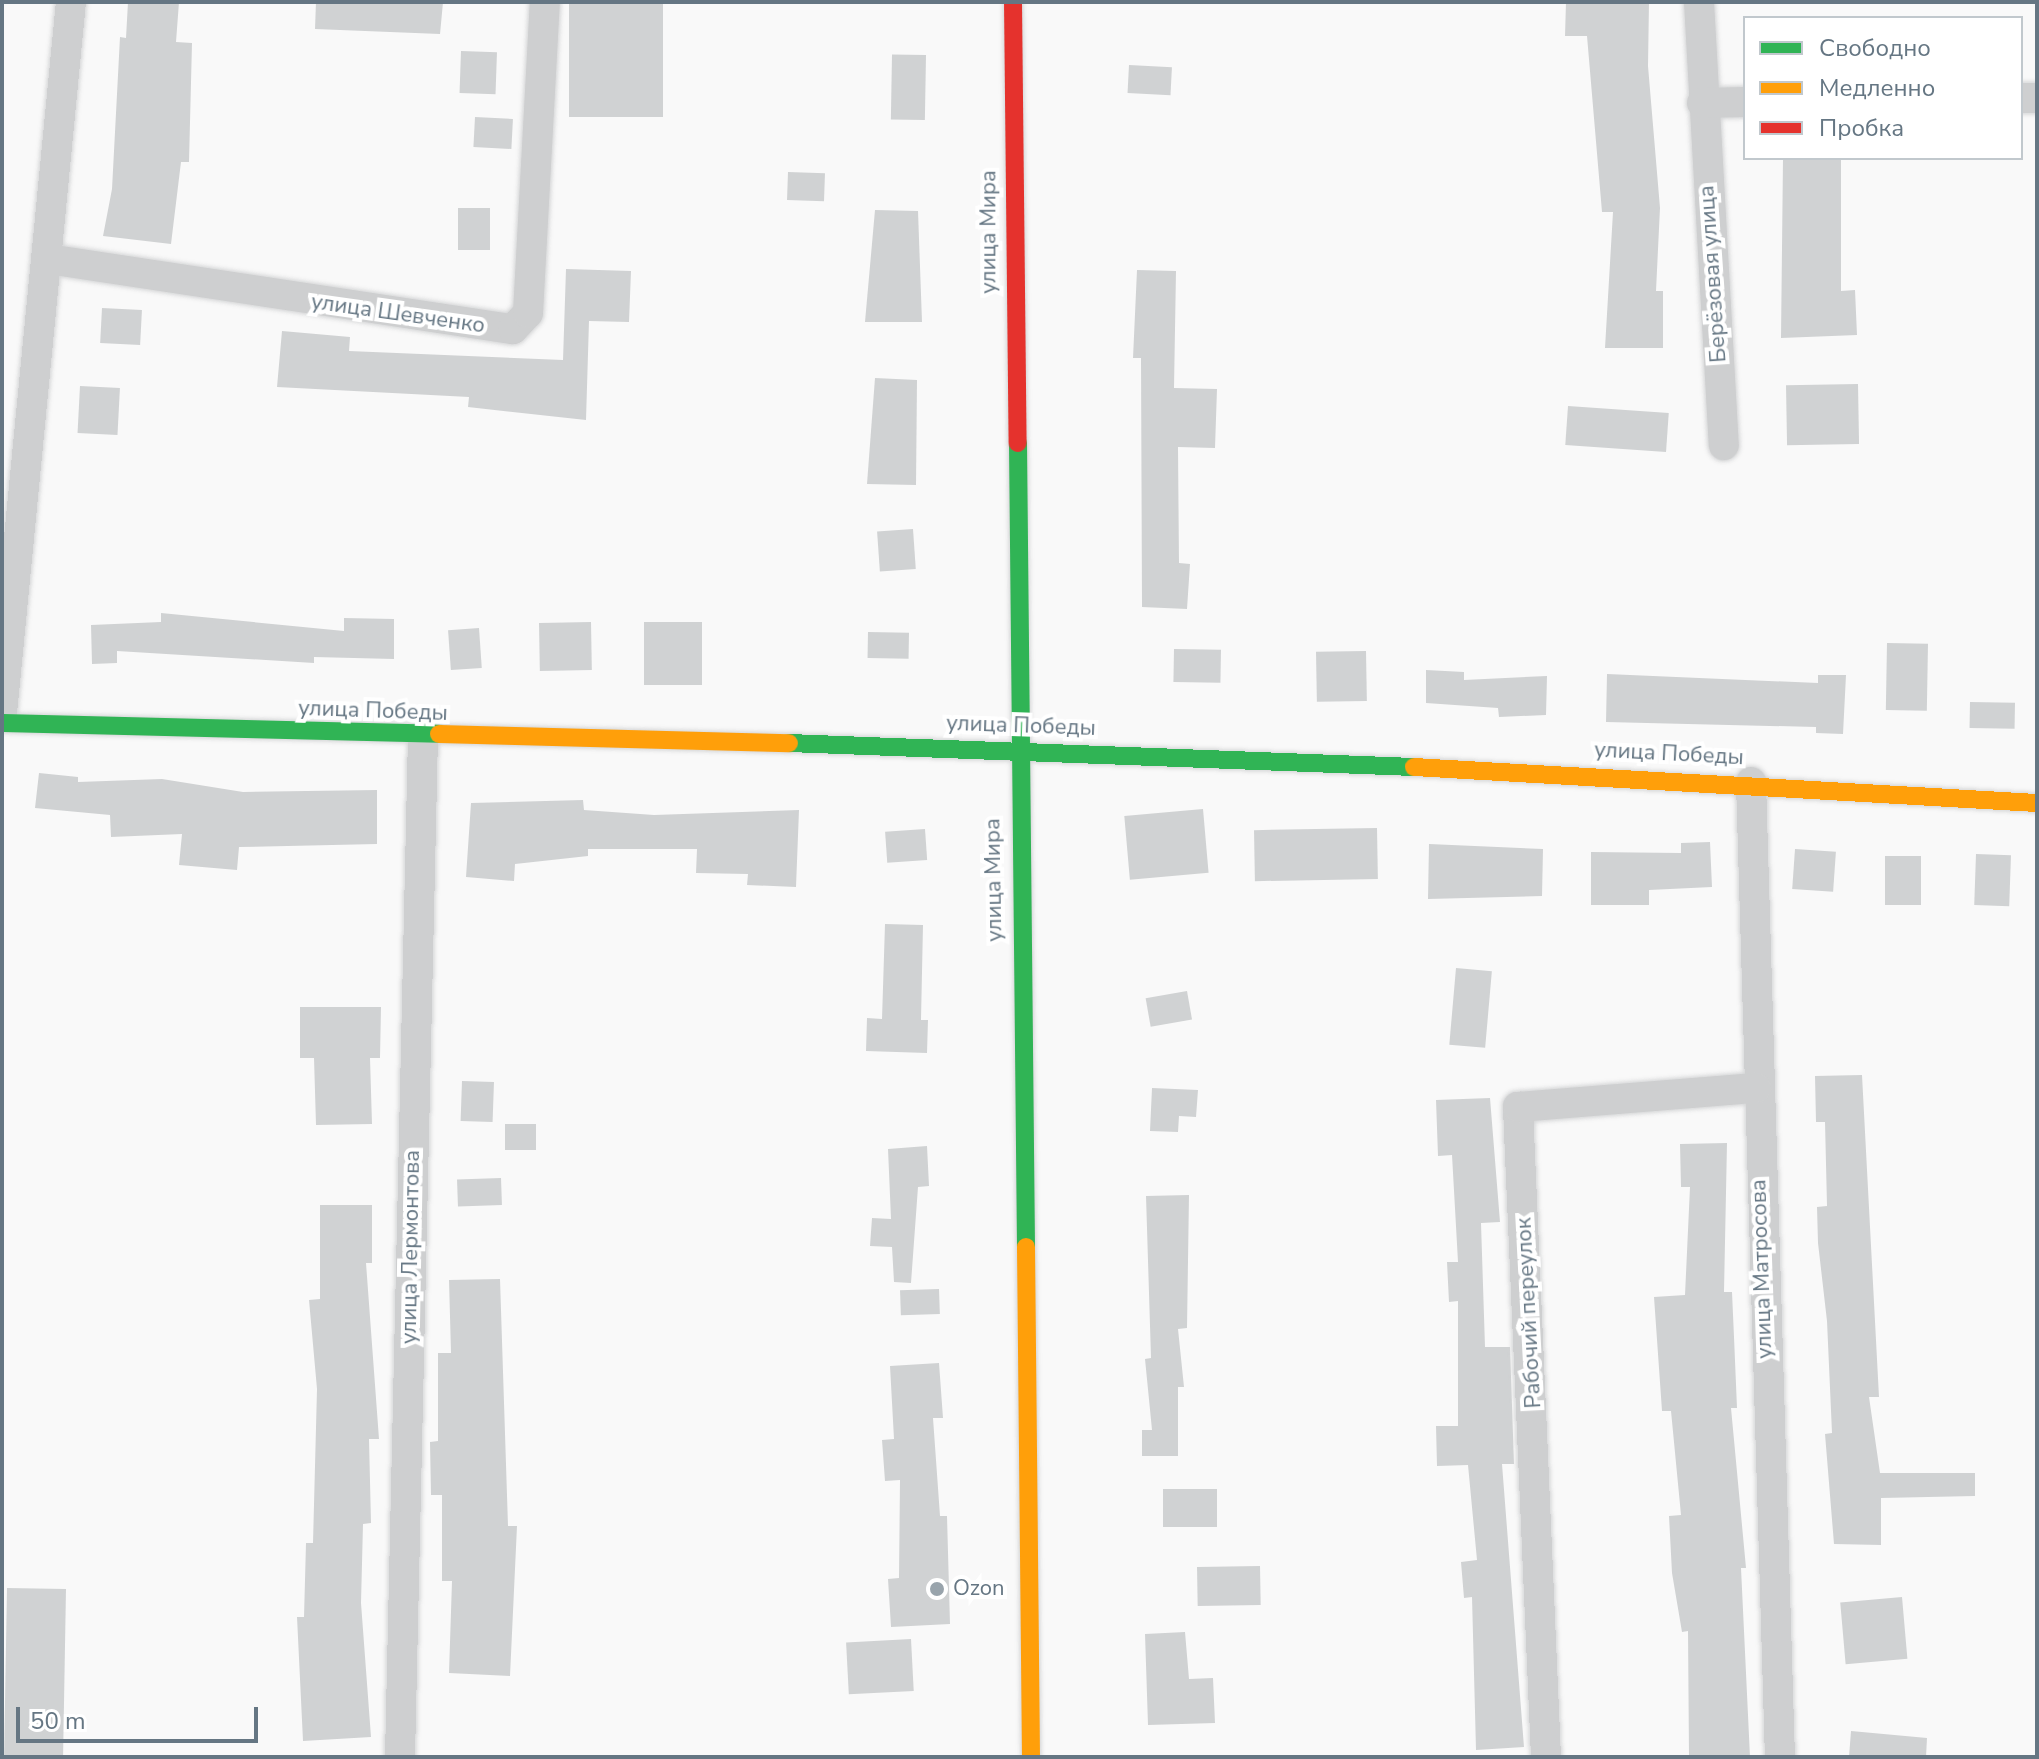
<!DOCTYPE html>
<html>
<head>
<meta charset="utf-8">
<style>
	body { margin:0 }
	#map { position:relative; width:2039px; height:1759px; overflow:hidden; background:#f9f9f9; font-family:"Nunito Sans",sans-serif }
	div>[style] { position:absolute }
	.building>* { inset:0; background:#d0d2d3; transform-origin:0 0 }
	.roads { filter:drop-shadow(0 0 2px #d5d6d7) drop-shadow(0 0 2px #d5d6d7) }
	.street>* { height:30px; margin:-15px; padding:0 15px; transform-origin:15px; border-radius:15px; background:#cecfd0 }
	.fast>* { height:18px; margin:-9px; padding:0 9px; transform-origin:9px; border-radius:9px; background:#30b455 }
	.slow>* { height:18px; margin:-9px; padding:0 9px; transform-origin:9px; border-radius:9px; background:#ff9f0a }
	.jam>* { height:18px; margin:-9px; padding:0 9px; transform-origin:9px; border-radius:9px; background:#e5322d }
	.dots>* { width:22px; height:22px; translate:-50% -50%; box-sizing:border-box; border:4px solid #fff; border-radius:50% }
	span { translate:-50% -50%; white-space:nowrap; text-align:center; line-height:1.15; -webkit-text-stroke:8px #fff; paint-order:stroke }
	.street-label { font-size:22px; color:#657683 }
	.poi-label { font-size:22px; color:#657683 }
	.left { translate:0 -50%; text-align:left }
	.frame { position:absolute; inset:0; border:4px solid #657683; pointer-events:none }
	.legend { position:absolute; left:1743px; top:16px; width:280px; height:144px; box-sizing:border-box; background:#fff; border:2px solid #c1c8cd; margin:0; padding:10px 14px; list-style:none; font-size:24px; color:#657683 }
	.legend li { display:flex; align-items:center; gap:16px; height:40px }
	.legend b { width:40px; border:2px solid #c1c8cd }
	.scale { position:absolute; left:16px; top:1707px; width:242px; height:36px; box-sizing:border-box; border:4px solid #657683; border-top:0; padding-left:10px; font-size:24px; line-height:28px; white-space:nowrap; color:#657683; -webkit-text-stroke:6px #fff; paint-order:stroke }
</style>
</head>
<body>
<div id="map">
	<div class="building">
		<i style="clip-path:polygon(128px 2px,179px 2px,176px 42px,192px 43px,189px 162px,181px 162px,171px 244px,103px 236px,112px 189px,120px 37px,126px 38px)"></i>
		<i style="clip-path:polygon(316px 2px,443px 2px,440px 34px,315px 29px)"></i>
		<i style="left:569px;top:2px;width:94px;height:115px"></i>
		<i style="clip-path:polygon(1566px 2px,1649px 2px,1648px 66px,1660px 208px,1656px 291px,1663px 291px,1663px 348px,1605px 348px,1613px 212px,1602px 212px,1587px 36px,1565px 36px)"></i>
		<i style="left:461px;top:51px;width:36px;height:42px;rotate:2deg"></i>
		<i style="left:926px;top:55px;width:65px;height:34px;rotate:91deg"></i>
		<i style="left:1129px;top:65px;width:43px;height:28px;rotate:3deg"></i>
		<i style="left:475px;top:117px;width:38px;height:30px;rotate:3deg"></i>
		<i style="clip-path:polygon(1783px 158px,1841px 158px,1841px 291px,1855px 290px,1857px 335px,1781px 338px)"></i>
		<i style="left:788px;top:172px;width:37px;height:28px;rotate:2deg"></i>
		<i style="left:458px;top:208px;width:32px;height:42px"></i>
		<i style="clip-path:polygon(875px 210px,918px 211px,922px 322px,865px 322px)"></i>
		<i style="clip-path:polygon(566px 269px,631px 271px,629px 322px,589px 321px,586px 420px,468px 407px,469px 397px,277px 387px,282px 331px,350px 337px,349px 351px,563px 360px)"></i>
		<i style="clip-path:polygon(1137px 270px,1176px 271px,1174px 388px,1217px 389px,1215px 448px,1178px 447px,1179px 563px,1190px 564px,1187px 609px,1142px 607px,1141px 358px,1133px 358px)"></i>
		<i style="left:102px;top:308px;width:40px;height:35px;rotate:3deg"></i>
		<i style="clip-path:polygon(875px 378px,917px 380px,916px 485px,867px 484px)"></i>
		<i style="left:1858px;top:384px;width:60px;height:72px;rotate:89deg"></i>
		<i style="left:80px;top:386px;width:40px;height:47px;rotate:3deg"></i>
		<i style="left:1568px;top:406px;width:101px;height:39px;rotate:4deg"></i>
		<i style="left:913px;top:529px;width:40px;height:36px;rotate:86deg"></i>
		<i style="clip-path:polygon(161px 613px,344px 631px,344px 618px,394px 619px,394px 659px,314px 657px,314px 663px,117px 651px,117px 663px,92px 664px,91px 625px,161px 622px)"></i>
		<i style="left:591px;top:622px;width:48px;height:52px;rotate:89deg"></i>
		<i style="left:644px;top:622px;width:58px;height:63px"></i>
		<i style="left:479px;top:628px;width:40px;height:31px;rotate:86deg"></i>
		<i style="left:868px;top:632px;width:41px;height:26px;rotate:1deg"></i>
		<i style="left:1887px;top:643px;width:41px;height:67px;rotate:1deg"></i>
		<i style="left:1174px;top:649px;width:47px;height:33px;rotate:1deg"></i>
		<i style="left:1366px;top:651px;width:50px;height:50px;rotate:89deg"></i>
		<i style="clip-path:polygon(1426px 670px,1464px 672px,1464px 680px,1547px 676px,1546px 715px,1499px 717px,1498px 708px,1426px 703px)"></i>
		<i style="clip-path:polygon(1607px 674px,1818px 683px,1818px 675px,1846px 675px,1843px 734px,1816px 733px,1816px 727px,1606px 722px)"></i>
		<i style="left:1970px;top:702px;width:45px;height:26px;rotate:1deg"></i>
		<i style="clip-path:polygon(39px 773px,78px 777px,78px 782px,162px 779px,243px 792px,377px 790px,377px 844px,239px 847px,237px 870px,179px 865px,182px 834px,111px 837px,110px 815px,35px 808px)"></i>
		<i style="clip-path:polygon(583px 800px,584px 810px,654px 815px,799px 810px,796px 887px,747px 885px,748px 874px,696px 873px,697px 849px,588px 849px,588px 856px,515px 864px,514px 881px,466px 877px,471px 803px)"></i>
		<i style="left:1203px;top:809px;width:64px;height:79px;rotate:85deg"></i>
		<i style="left:1377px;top:828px;width:51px;height:123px;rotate:89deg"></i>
		<i style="left:925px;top:829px;width:31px;height:40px;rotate:86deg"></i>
		<i style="clip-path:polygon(1710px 842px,1712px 887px,1649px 890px,1649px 905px,1591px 905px,1591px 852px,1681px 853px,1681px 843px)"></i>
		<i style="clip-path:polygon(1429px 844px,1543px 849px,1542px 896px,1428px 899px)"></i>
		<i style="left:1795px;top:849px;width:41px;height:40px;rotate:4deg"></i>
		<i style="left:1976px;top:854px;width:35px;height:51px;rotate:2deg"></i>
		<i style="left:1885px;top:856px;width:36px;height:49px"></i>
		<i style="clip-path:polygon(885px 924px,923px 925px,921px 1020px,928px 1020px,927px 1053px,866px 1051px,867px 1018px,882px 1019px)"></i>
		<i style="left:1456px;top:968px;width:36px;height:77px;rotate:5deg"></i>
		<i style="left:1187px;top:991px;width:29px;height:42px;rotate:80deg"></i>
		<i style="clip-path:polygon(300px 1007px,381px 1007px,380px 1058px,370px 1058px,372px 1124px,316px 1125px,314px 1058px,300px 1058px)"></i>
		<i style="clip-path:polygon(1862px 1075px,1879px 1397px,1869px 1397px,1880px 1473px,1975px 1473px,1975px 1496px,1881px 1498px,1881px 1545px,1834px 1544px,1825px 1434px,1832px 1433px,1827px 1321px,1818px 1243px,1817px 1207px,1827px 1206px,1825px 1122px,1816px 1122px,1815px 1076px)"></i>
		<i style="left:462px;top:1081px;width:32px;height:40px;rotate:2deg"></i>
		<i style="clip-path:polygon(1152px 1088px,1198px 1090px,1196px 1117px,1179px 1116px,1178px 1132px,1150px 1131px)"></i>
		<i style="clip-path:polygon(1490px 1098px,1500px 1222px,1481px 1223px,1485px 1347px,1510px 1347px,1514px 1464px,1502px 1464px,1524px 1747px,1476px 1750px,1472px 1597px,1464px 1598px,1461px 1562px,1477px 1560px,1468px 1465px,1437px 1466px,1436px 1426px,1458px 1426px,1458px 1301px,1449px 1302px,1447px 1262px,1458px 1262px,1452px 1155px,1438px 1156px,1436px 1100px)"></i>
		<i style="left:505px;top:1124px;width:31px;height:26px"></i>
		<i style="clip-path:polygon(1727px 1143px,1724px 1292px,1732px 1292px,1734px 1337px,1737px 1408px,1731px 1408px,1746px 1568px,1741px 1568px,1750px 1757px,1689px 1757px,1688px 1631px,1682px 1632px,1672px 1573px,1669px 1516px,1681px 1515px,1671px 1411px,1662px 1411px,1654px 1297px,1685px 1295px,1690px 1187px,1681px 1187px,1680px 1144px)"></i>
		<i style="clip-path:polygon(927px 1146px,929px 1186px,918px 1187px,911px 1283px,894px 1282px,892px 1247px,870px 1246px,872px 1218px,891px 1219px,888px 1149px)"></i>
		<i style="left:501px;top:1178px;width:27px;height:44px;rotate:88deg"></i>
		<i style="clip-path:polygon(1189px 1195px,1187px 1328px,1178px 1329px,1184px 1387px,1178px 1387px,1178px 1456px,1142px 1456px,1142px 1430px,1152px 1430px,1145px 1359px,1151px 1358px,1146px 1196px)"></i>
		<i style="clip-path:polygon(320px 1205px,372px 1205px,372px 1263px,366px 1263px,379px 1439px,369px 1439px,371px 1523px,363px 1524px,361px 1603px,371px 1737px,303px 1741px,297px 1617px,304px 1617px,306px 1543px,313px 1543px,317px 1389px,309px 1300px,320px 1299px)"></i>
		<i style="clip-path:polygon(500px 1279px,508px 1526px,517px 1526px,510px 1676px,449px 1673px,452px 1581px,442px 1581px,442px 1495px,431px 1495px,430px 1442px,438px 1441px,438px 1353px,451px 1353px,449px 1280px)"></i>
		<i style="left:939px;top:1289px;width:25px;height:39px;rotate:88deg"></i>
		<i style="clip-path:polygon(939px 1363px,943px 1418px,933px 1418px,940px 1516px,947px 1516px,950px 1624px,891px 1627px,888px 1579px,899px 1578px,900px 1480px,885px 1481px,882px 1440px,894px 1439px,890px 1366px)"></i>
		<i style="left:1217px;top:1489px;width:38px;height:54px;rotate:90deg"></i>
		<i style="left:1260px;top:1566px;width:39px;height:63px;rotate:89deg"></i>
		<i style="left:7px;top:1588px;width:59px;height:169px;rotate:1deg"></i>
		<i style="left:1902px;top:1597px;width:62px;height:62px;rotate:85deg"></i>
		<i style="clip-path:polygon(1185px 1632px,1189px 1679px,1213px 1678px,1215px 1723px,1148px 1725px,1145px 1634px)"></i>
		<i style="left:911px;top:1639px;width:52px;height:65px;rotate:87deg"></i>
		<i style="clip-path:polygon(1851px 1731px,1927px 1738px,1926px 1757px,1849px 1757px)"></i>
	</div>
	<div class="roads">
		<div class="street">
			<i style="left:1699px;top:2px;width:444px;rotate:86.8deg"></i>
			<i style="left:2021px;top:98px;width:16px"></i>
			<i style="left:1702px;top:103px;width:43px;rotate:-1.3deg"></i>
			<i style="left:48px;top:259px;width:470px;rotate:8.6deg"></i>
			<i style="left:513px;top:329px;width:22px;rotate:-47deg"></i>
			<i style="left:528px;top:313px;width:311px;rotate:-86.9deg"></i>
			<i style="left:2px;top:713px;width:714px;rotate:-84.46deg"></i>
			<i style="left:1751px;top:782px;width:975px;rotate:88.3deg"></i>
			<i style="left:400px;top:1757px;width:1020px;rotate:-88.71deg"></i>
			<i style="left:1546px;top:1757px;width:651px;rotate:-92.47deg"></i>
			<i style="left:1518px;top:1107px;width:239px;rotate:-4.6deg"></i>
		</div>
		<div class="fast">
			<i style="left:1018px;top:443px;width:804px;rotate:89.43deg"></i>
			<i style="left:2px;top:723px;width:437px;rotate:1.4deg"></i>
			<i style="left:789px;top:743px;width:625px;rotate:2.2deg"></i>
		</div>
		<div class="slow">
			<i style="left:439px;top:734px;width:350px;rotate:1.5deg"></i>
			<i style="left:1414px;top:767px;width:624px;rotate:3.31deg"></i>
			<i style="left:1026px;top:1247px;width:510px;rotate:89.44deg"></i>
		</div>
		<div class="jam">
			<i style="left:1013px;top:2px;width:441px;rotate:89.4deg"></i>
		</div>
	</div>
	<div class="dots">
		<i style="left:937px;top:1589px;background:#99a4ac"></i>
	</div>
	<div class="street-label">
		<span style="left:989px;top:232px;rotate:-90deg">улица Мира</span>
		<span style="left:1713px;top:274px;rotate:-94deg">Берёзовая улица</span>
		<span style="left:398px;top:314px;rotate:8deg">улица Шевченко</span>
		<span style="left:373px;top:711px;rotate:2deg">улица Победы</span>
		<span style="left:1021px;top:726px;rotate:2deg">улица Победы</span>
		<span style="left:1669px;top:754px;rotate:3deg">улица Победы</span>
		<span style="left:994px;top:880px;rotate:-91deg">улица Мира</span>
		<span style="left:411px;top:1247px;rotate:-89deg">улица Лермонтова</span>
		<span style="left:1762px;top:1269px;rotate:-92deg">улица Матросова</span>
		<span style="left:1529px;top:1313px;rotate:-93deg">Рабочий переулок</span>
	</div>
	<div class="poi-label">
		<span class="left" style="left:953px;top:1589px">Ozon</span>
	</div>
	<div class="frame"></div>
	<ul class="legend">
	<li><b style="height:10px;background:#30b455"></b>Свободно</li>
	<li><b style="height:10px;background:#ff9f0a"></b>Медленно</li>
	<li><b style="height:10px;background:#e5322d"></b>Пробка</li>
	</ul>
	<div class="scale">50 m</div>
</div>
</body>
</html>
